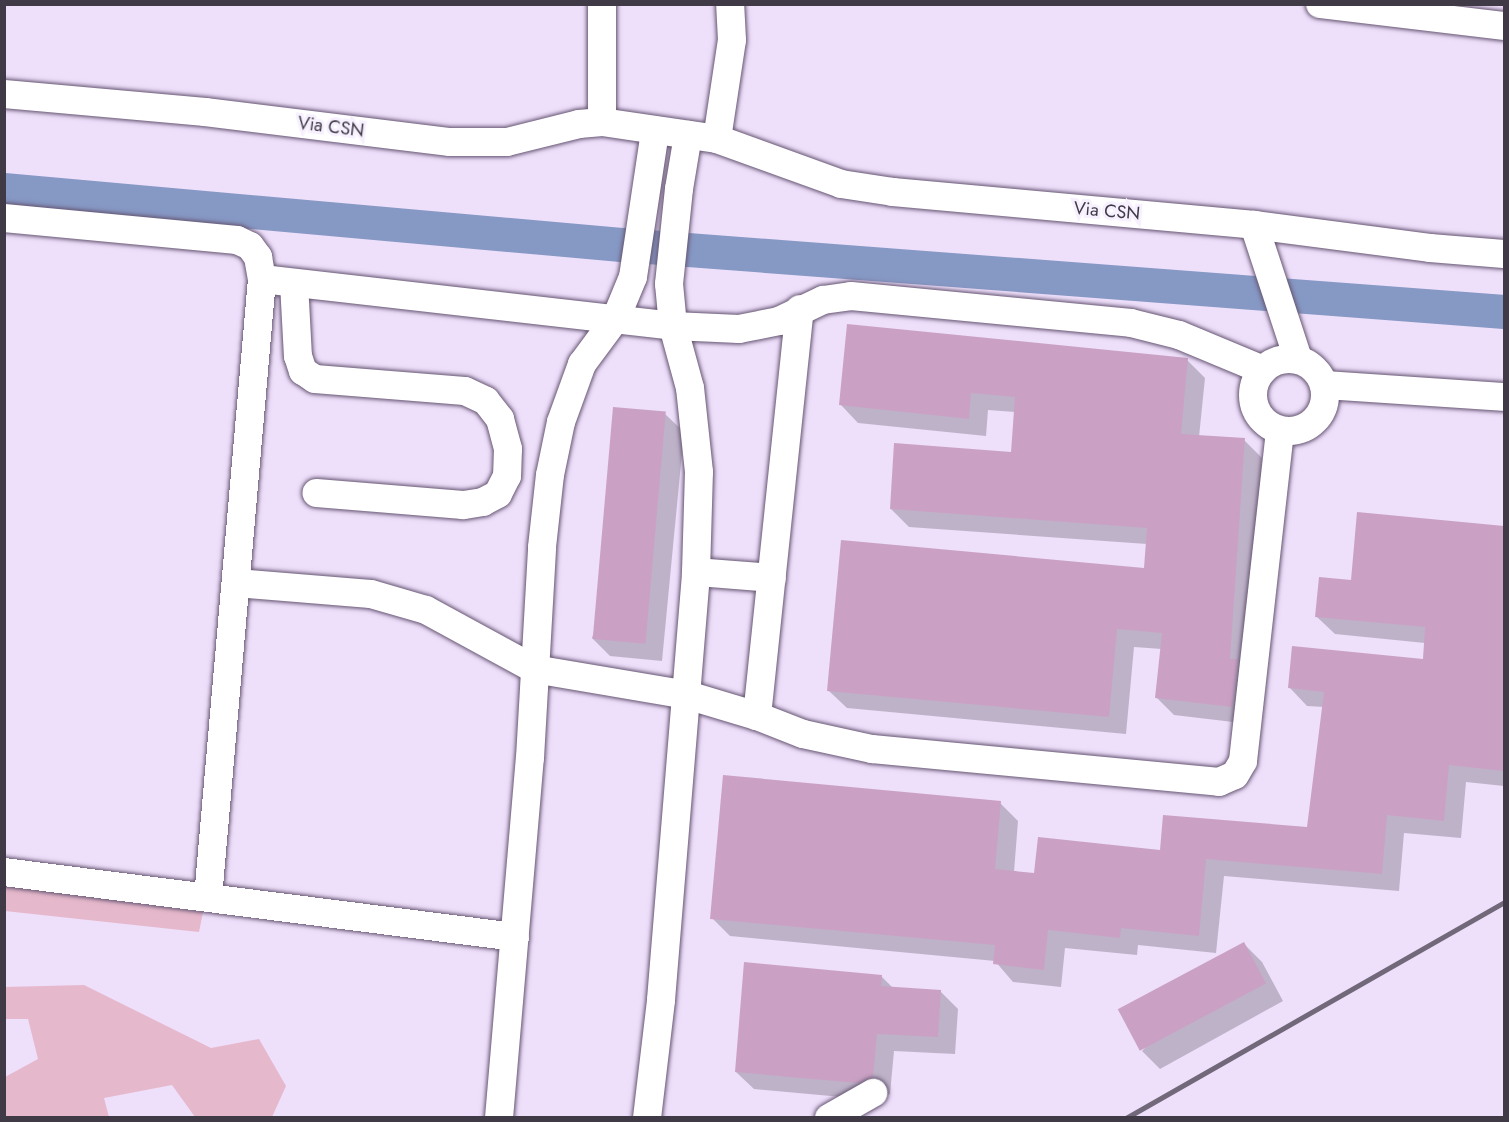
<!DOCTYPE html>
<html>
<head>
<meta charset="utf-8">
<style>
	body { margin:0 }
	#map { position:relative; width:1509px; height:1122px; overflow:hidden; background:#eedffb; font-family:Jost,sans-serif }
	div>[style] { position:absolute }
	.green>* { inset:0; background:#e6b8cb }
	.shadow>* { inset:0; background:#0003 }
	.river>* { height:34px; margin:-17px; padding:0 17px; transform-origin:17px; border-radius:17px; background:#8698c4 }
	.building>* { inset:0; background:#caa1c4; transform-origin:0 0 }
	.roads { filter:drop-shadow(0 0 2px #655572) drop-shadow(0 0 2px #655572) }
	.minor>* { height:28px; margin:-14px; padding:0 14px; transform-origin:14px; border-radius:14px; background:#fff }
	.minor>.ring { margin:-14px; padding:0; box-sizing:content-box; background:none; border:28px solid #fff; border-radius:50% }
	.rail>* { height:4.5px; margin:-2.25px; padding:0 2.25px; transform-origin:2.25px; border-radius:2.25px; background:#716879 }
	span { translate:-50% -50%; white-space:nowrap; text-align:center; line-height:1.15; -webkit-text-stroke:6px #f7f0fe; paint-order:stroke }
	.street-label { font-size:18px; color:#403946 }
	.frame { position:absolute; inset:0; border:6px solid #403946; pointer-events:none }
</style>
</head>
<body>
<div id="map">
	<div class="green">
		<i style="clip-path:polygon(5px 886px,203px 912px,199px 932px,5px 911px)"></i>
		<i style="clip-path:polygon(84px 985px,211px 1048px,259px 1039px,286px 1086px,272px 1117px,195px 1117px,172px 1085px,104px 1098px,109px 1117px,5px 1117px,5px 1077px,38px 1059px,28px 1019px,5px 1019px,5px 987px)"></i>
	</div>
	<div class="shadow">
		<i style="clip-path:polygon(1187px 360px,1205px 378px,1199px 437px,1244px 440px,1262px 458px,1248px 671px,1250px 724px,1174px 715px,1156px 697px,1162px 649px,1134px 647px,1126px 734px,847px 708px,829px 691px,1145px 570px,1147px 544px,909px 527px,891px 509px,1013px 453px,1015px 412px,988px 410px,986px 436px,858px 423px,841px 405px)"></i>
		<i style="clip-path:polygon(665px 414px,684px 432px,662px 661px,610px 656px,592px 638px)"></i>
		<i style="clip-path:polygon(1358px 513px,1504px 527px,1504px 786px,1466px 782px,1461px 838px,1404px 833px,1399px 891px,1224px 876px,1216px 953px,1138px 945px,1137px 955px,1065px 948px,1061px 987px,1013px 982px,995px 961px,730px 936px,712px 918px,1000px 803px,1018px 821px,1014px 872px,1036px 874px,1309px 829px,1324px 707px,1307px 706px,1290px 688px,1424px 660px,1425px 643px,1335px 634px,1317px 617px,1352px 582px)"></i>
		<i style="clip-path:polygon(1244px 944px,1262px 962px,1283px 1001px,1160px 1069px,1142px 1051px)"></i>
		<i style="clip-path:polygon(881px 976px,894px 989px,940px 991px,958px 1009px,955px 1054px,894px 1051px,890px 1094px,875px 1100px,754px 1089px,736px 1072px)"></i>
	</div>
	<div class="river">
		<i style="left:4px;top:190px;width:620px;rotate:5.09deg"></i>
		<i style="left:622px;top:245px;width:885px;rotate:4.34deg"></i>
	</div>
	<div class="building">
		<i style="clip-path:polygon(847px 324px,1188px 358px,1181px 434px,1245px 438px,1230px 659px,1238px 659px,1232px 707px,1155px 698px,1162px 633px,1117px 629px,1109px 717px,827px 691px,841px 540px,1144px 568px,1147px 528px,890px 509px,894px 443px,1011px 452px,1015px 397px,971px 393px,969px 419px,839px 405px)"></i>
		<i style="left:613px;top:407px;width:53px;height:233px;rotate:5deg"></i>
		<i style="clip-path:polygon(1357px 512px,1504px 526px,1504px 771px,1449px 765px,1444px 821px,1387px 815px,1382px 874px,1206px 859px,1199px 936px,1121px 928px,1120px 938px,1048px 930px,1044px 970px,993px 964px,995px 945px,710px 919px,723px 775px,1001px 801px,995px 869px,1034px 873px,1038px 837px,1160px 850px,1163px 815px,1307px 827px,1324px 692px,1288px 688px,1292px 646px,1423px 659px,1425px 627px,1315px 617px,1319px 577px,1351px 580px)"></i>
		<i style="left:1244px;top:942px;width:47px;height:143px;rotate:62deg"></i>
		<i style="clip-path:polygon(744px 962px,882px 975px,881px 986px,941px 990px,938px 1037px,877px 1034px,873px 1077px,857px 1083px,735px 1072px)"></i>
	</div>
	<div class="roads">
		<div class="minor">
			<i style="left:1320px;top:4px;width:185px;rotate:6.8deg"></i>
			<i style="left:4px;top:94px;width:202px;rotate:5.1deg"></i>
			<i style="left:205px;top:112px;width:247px;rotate:7deg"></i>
			<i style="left:450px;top:142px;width:57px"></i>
			<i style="left:507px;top:142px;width:74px;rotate:-14deg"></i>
			<i style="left:579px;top:124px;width:23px;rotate:-5deg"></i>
			<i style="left:602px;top:122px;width:116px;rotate:8.4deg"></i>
			<i style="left:717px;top:139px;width:132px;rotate:19.9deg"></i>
			<i style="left:841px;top:184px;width:53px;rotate:8.7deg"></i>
			<i style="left:893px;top:192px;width:363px;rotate:5.2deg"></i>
			<i style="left:1254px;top:225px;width:177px;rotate:7.4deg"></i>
			<i style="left:1430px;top:248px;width:74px;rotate:4.6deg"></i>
			<i style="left:602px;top:122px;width:118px;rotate:-90deg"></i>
			<i style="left:717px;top:139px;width:100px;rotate:-81.4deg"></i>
			<i style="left:732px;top:40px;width:36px;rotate:-93deg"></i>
			<i style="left:4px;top:218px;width:234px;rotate:5.4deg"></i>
			<i style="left:237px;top:240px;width:14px;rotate:25deg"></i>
			<i style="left:250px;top:246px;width:14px;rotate:54deg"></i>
			<i style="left:258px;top:257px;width:22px;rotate:80deg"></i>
			<i style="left:262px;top:279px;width:620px;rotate:94.99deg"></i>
			<i style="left:1254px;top:225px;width:141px;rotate:71.8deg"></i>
			<i style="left:262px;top:279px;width:414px;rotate:6.5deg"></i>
			<i style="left:673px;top:326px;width:66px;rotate:2.6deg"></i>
			<i style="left:739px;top:329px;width:41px;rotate:-11.3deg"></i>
			<i style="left:779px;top:321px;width:49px;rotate:-25.5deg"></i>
			<i style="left:823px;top:300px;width:28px;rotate:-8deg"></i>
			<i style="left:851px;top:296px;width:281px;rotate:5.5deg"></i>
			<i style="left:1131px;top:323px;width:49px;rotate:14deg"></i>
			<i style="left:1179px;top:335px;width:91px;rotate:22.6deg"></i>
			<i style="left:294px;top:283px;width:73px;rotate:86.9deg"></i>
			<i style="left:298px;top:356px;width:16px;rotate:72deg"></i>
			<i style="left:303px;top:371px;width:14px;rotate:34deg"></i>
			<i style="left:315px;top:379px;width:150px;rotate:4.6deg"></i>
			<i style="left:465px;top:391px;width:23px;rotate:25deg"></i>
			<i style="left:486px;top:401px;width:23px;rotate:52deg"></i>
			<i style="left:500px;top:419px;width:31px;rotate:75deg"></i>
			<i style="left:508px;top:449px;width:27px;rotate:92deg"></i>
			<i style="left:507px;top:476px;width:20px;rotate:117deg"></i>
			<i style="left:498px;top:494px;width:17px;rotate:152deg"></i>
			<i style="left:483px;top:502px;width:20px;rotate:171deg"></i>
			<i style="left:463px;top:505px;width:147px;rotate:-175.3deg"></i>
			<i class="ring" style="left:1253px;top:359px;width:44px;height:44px"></i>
			<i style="left:1324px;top:385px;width:180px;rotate:3.8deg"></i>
			<i style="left:696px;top:572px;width:76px;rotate:4.5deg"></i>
			<i style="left:236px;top:583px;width:135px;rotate:4.7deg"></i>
			<i style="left:371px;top:594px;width:57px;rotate:16.2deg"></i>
			<i style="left:426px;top:610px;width:123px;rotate:28.6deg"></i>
			<i style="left:534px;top:669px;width:155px;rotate:9.6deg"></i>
			<i style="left:687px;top:695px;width:73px;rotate:16.7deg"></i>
			<i style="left:757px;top:716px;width:49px;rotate:21.4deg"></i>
			<i style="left:803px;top:734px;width:71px;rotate:12.3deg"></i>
			<i style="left:872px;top:749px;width:349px;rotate:5.4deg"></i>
			<i style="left:1219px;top:782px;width:17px;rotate:-24deg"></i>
			<i style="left:1235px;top:775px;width:16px;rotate:-60deg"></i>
			<i style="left:1243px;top:761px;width:332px;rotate:-83.6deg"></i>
			<i style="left:757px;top:716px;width:409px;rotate:-84deg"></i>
			<i style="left:4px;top:872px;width:515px;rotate:7.25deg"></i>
			<i style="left:499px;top:1118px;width:361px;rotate:-85.1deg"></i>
			<i style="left:530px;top:758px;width:211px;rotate:-86.7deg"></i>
			<i style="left:542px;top:547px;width:72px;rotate:-83.7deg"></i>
			<i style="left:550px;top:475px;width:54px;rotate:-78.3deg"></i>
			<i style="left:561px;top:422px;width:62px;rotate:-70.1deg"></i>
			<i style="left:582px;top:364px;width:57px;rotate:-53.5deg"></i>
			<i style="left:616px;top:318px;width:44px;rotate:-67.5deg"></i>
			<i style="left:633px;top:277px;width:148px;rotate:-81.4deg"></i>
			<i style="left:647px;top:1118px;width:119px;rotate:-83.2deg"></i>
			<i style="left:661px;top:1000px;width:429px;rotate:-85.3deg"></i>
			<i style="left:696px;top:572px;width:100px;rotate:-88.3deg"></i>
			<i style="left:699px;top:472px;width:84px;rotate:-96.1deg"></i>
			<i style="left:690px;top:388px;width:64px;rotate:-105.3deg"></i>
			<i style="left:673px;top:326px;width:42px;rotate:-95.4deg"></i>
			<i style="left:669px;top:284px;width:96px;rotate:-84deg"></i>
			<i style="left:679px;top:189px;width:55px;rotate:-80.5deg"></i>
			<i style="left:829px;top:1118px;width:51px;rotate:-29.6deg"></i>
		</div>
	</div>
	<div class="rail">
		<i style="left:1126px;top:1118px;width:435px;rotate:-29.7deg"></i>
	</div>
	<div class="street-label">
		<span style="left:331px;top:127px;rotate:7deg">Via CSN</span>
		<span style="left:1107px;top:211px;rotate:5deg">Via CSN</span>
	</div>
	<div class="frame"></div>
</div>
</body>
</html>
